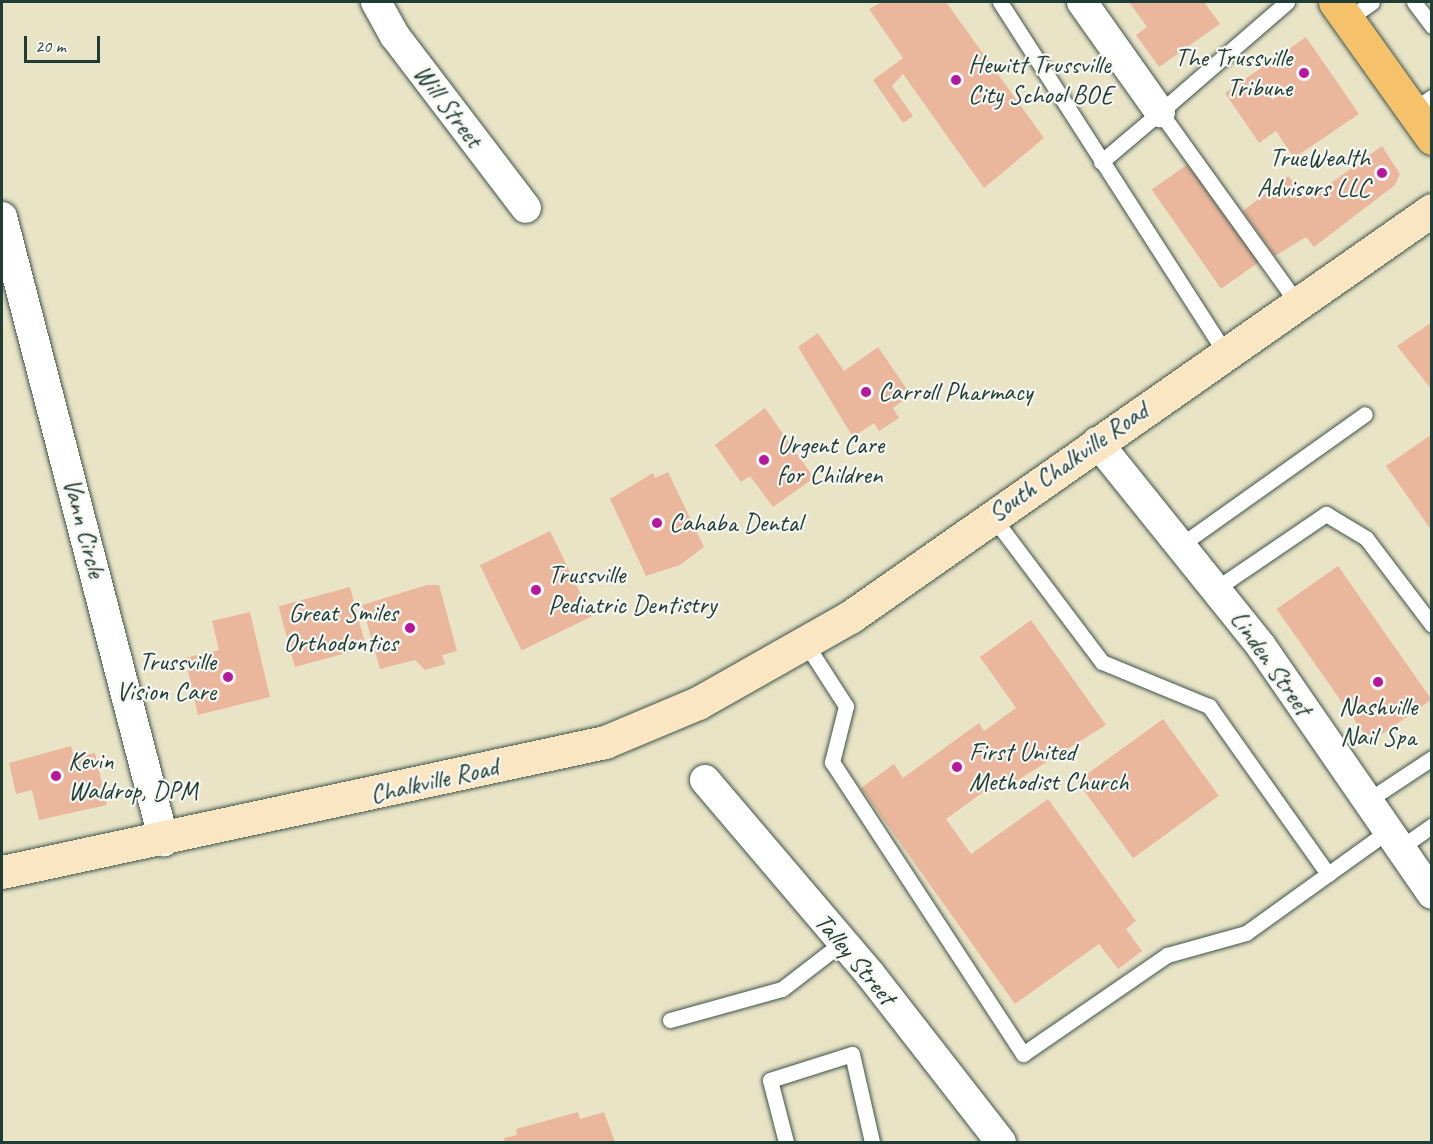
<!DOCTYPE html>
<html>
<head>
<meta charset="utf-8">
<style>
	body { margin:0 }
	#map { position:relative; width:1433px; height:1144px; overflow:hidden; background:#eae4c7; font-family:Caveat,sans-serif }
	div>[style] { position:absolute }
	.building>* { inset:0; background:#eab79d; transform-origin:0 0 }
	.roads { filter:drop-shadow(0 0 2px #3d564a) drop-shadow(0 0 2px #3d564a) }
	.lane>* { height:15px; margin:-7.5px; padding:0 7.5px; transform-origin:7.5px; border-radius:7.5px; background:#fff }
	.street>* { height:30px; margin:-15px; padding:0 15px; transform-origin:15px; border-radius:15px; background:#fff }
	.secondary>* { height:33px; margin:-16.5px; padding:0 16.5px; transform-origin:16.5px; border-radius:16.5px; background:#fbe6c4 }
	.primary>* { height:33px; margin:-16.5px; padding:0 16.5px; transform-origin:16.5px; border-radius:16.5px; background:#f5c16b }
	.dots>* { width:16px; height:16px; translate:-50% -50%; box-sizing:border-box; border:3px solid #f6f6f2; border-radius:50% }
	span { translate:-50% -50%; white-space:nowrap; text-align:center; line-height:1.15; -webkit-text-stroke:4.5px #f6f6f2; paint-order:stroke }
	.poi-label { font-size:26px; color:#1f3d34 }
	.right { translate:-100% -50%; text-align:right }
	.left { translate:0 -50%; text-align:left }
	.street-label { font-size:26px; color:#1f3d34 }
	.frame { position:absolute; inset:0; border:3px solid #1f3d34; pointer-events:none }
	.scale { position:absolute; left:24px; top:36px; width:76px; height:27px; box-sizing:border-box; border:3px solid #1f3d34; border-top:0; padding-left:8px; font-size:18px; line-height:21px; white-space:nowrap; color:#1f3d34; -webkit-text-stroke:4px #f6f6f2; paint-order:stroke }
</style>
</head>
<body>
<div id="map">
	<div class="building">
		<i style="clip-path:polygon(882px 2px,946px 2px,1044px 138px,984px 188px,903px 74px,892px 86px,913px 116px,903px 123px,873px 80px,903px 58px,869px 9px)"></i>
		<i style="clip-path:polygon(1129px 2px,1204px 2px,1220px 24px,1159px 67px,1136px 35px,1147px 27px)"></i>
		<i style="clip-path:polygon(1306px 37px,1359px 114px,1294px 158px,1276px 131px,1259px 143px,1225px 93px)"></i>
		<i style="clip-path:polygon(1382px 146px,1400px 174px,1395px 185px,1314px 247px,1306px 237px,1275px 256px,1243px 211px,1288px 176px,1309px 199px)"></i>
		<i style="left:1191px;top:162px;width:121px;height:48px;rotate:55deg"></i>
		<i style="clip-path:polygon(1432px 322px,1432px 390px,1397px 346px)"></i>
		<i style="clip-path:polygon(818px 333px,844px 371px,878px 347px,911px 395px,893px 408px,899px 418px,879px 431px,874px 423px,853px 437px,798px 347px)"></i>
		<i style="clip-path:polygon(765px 408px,814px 478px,773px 507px,750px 476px,741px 482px,715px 445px)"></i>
		<i style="clip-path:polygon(1432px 434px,1432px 531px,1386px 466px)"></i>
		<i style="clip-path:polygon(668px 472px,704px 547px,680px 565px,646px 576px,610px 499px,653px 473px,655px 478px)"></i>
		<i style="left:550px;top:531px;width:95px;height:78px;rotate:64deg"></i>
		<i style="left:1338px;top:566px;width:163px;height:75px;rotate:55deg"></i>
		<i style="clip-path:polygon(427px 585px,439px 585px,457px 651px,442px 655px,445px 664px,425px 670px,415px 660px,380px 669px,362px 605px)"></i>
		<i style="left:350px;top:587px;width:63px;height:74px;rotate:75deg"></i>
		<i style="clip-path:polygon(250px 612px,270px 697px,198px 715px,185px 658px,219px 650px,212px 621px)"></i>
		<i style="clip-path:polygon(1031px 620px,1106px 725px,1013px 783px,1007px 775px,946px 819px,971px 854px,1048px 799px,1136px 921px,1126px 929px,1142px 951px,1118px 969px,1099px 944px,1015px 1004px,861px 788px,894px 764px,903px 778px,979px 723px,984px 731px,1016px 708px,980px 657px)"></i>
		<i style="left:1163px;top:719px;width:95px;height:106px;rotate:54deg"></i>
		<i style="clip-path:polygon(71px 746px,74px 757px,95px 753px,107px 805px,39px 820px,32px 790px,16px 794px,9px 763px)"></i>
		<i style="clip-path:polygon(578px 1112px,580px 1119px,604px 1112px,615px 1142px,505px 1142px,504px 1138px,517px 1135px,516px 1129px)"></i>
	</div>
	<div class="roads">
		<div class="lane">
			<i style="left:1000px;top:2px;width:417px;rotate:57.3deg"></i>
			<i style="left:1287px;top:2px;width:168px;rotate:139.1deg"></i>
			<i style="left:1160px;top:112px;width:235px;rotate:54.3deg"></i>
			<i style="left:1414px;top:2px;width:30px;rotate:53deg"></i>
			<i style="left:1348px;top:19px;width:29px;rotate:-35deg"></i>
			<i style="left:1412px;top:111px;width:24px;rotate:-35deg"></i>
			<i style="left:1101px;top:162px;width:77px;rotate:-40.3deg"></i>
			<i style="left:992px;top:516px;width:183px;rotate:53deg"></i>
			<i style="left:1102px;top:662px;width:116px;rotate:22.4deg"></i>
			<i style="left:1209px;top:706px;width:206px;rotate:54.7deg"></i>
			<i style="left:1178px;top:547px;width:229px;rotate:-35.4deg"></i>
			<i style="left:1217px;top:588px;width:132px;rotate:-34.2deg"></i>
			<i style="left:1326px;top:514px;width:47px;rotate:31deg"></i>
			<i style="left:1366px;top:538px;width:109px;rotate:52.8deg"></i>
			<i style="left:806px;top:644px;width:74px;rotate:57.2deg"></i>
			<i style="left:846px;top:706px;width:58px;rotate:104deg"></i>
			<i style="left:832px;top:762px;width:349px;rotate:56.8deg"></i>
			<i style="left:1023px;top:1054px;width:175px;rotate:-34.5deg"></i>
			<i style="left:1167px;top:955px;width:82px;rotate:-15.6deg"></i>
			<i style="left:1246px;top:933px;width:175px;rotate:-35.7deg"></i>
			<i style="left:1367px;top:801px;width:78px;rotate:-33.5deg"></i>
			<i style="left:1400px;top:848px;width:39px;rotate:-35deg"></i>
			<i style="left:670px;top:1020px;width:116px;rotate:-15.5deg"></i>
			<i style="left:782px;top:989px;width:77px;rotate:-37.6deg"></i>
			<i style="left:786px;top:1142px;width:64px;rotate:-104.5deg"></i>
			<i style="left:770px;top:1080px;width:86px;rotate:-17.6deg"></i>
			<i style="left:852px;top:1054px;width:90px;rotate:77.2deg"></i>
		</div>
		<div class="street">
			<i style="left:376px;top:2px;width:39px;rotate:61deg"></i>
			<i style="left:395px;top:36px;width:216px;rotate:52.7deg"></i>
			<i style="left:1082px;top:2px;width:135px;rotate:54.7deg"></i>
			<i style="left:2px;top:217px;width:645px;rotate:75.45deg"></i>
			<i style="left:1097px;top:442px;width:262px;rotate:51.2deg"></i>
			<i style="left:1261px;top:646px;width:301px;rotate:55.4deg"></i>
			<i style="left:705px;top:780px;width:255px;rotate:49.6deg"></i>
			<i style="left:870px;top:974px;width:213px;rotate:52.1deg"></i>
		</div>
		<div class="secondary">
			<i style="left:2px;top:872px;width:617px;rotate:-12.17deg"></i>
			<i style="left:605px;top:742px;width:101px;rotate:-22.8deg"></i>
			<i style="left:698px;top:703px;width:175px;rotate:-29.5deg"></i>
			<i style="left:850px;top:617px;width:710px;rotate:-34.97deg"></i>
		</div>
		<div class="primary">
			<i style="left:1335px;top:2px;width:167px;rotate:54.5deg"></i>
		</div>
	</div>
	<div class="dots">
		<i style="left:1304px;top:73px;background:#b5179e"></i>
		<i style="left:956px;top:80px;background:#b5179e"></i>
		<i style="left:1382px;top:173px;background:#b5179e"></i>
		<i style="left:866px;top:392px;background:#b5179e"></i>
		<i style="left:764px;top:460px;background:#b5179e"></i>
		<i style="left:657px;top:523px;background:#b5179e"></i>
		<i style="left:536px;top:590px;background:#b5179e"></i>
		<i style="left:410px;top:628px;background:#b5179e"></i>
		<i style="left:228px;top:677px;background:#b5179e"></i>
		<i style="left:1378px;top:682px;background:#b5179e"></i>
		<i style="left:957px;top:767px;background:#b5179e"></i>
		<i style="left:56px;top:776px;background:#b5179e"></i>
	</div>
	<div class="poi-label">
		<span class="right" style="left:1292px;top:73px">The Trussville<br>Tribune</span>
		<span class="left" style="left:968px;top:80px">Hewitt Trussville<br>City School BOE</span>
		<span class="right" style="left:1370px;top:173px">TrueWealth<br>Advisors LLC</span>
		<span class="left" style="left:878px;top:392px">Carroll Pharmacy</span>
		<span class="left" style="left:777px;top:460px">Urgent Care<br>for Children</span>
		<span class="left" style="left:669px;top:523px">Cahaba Dental</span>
		<span class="left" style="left:548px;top:590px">Trussville<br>Pediatric Dentistry</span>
		<span class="right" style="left:398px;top:628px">Great Smiles<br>Orthodontics</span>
		<span class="right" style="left:216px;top:677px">Trussville<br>Vision Care</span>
		<span style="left:1378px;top:722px">Nashville<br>Nail Spa</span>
		<span class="left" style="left:969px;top:767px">First United<br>Methodist Church</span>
		<span class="left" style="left:68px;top:776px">Kevin<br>Waldrop, DPM</span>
	</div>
	<div class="street-label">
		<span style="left:448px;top:106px;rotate:53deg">Will Street</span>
		<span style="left:1068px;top:462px;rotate:-35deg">South Chalkville Road</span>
		<span style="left:84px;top:528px;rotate:75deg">Vann Circle</span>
		<span style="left:1271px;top:663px;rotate:55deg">Linden Street</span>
		<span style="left:434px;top:781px;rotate:-13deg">Chalkville Road</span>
		<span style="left:855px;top:959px;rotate:50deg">Talley Street</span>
	</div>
	<div class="frame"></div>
	<div class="scale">20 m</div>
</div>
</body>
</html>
